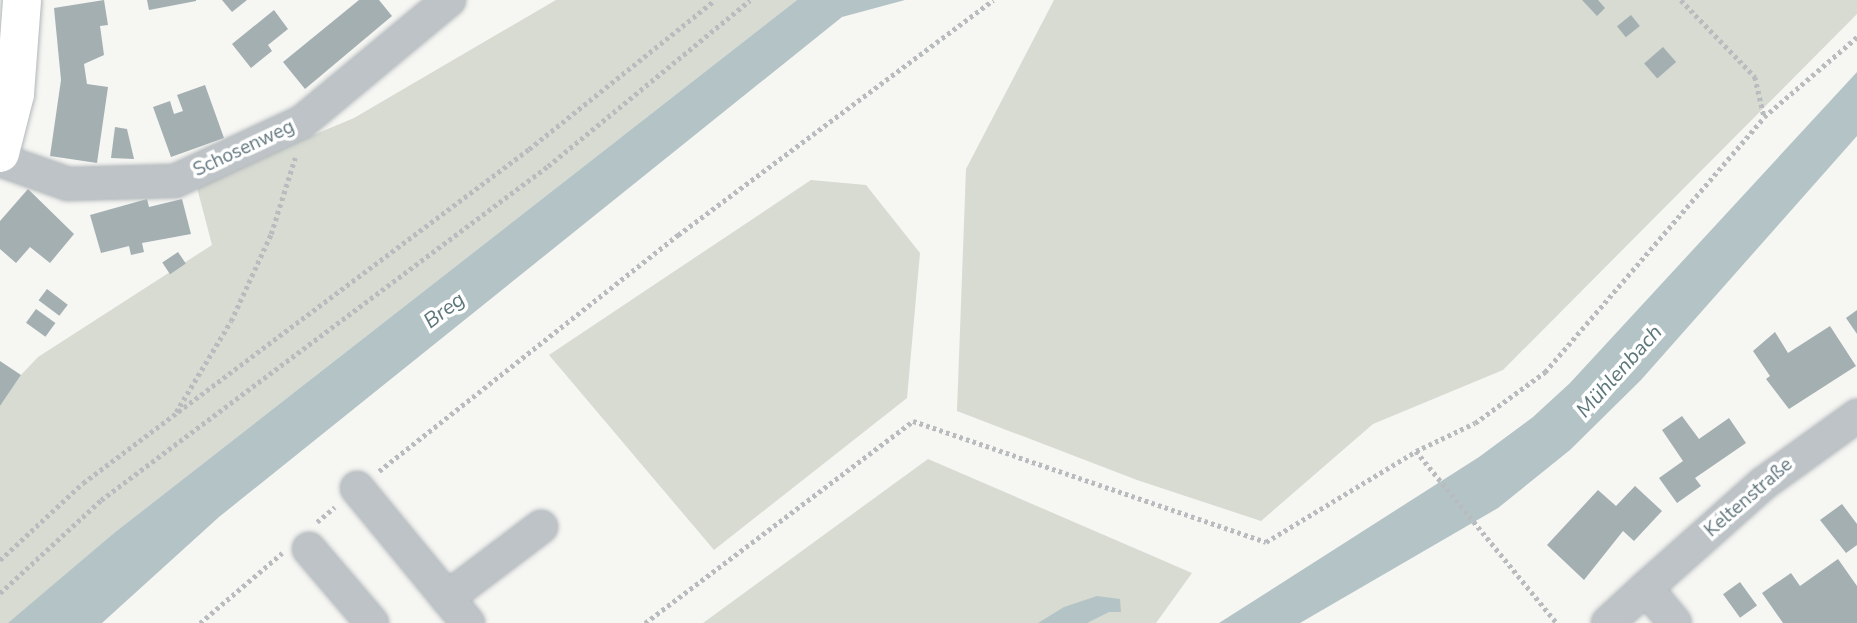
<!DOCTYPE html>
<html>
<head>
<meta charset="utf-8">
<style>
	body { margin:0 }
	#map { position:relative; width:1857px; height:623px; overflow:hidden; background:#f6f6f3; font-family:"Nunito Sans",sans-serif }
	div>[style] { position:absolute }
	.green>* { inset:0; background:#d7dbd2 }
	.water>* { inset:0; background:#b4c4c6 }
	.building>* { inset:0; background:#a4afb2; transform-origin:0 0 }
	.path>* { height:4.5px; margin-top:-2.25px; transform-origin:0; background:repeating-linear-gradient(90deg,#b8bcbe 0 3.5px,transparent 0 7px) }
	.roads { filter:drop-shadow(0 0 2px #b1b7ba) drop-shadow(0 0 2px #b1b7ba) }
	.minor>* { height:32px; margin:-16px; padding:0 16px; transform-origin:16px; border-radius:16px; background:#bdc3c6 }
	.major>* { height:38px; margin:-19px; padding:0 19px; transform-origin:19px; border-radius:19px; background:#fff }
	span { translate:-50% -50%; white-space:nowrap; text-align:center; line-height:1.15; -webkit-text-stroke:7px #fff; paint-order:stroke }
	.street-label { font-size:19px; color:#62767e }
	.water-label { font-size:21px; color:#5c7679; font-style:italic }
</style>
</head>
<body>
<div id="map">
	<div class="green">
		<i style="clip-path:polygon(556px 0,797px 0,114px 533px,9px 623px,0 623px,0 406px,21px 375px,38px 357px,212px 245px,196px 184px,354px 118px)"></i>
		<i style="clip-path:polygon(1054px 0,1857px 0,1857px 14px,1503px 370px,1373px 424px,1261px 521px,1137px 480px,957px 411px,966px 169px)"></i>
		<i style="clip-path:polygon(811px 180px,866px 185px,920px 253px,907px 398px,714px 550px,549px 355px)"></i>
		<i style="clip-path:polygon(928px 459px,1192px 573px,1156px 623px,703px 623px)"></i>
	</div>
	<div class="water">
		<i style="clip-path:polygon(797px 0,905px 0,842px 17px,219px 517px,102px 623px,8px 623px,114px 533px)"></i>
		<i style="clip-path:polygon(1857px 72px,1857px 136px,1641px 380px,1570px 450px,1498px 508px,1300px 623px,1219px 623px,1479px 457px,1533px 417px,1570px 383px)"></i>
		<i style="clip-path:polygon(1097px 596px,1120px 599px,1121px 612px,1109px 612px,1087px 623px,1038px 623px,1064px 607px)"></i>
	</div>
	<div class="building">
		<i style="clip-path:polygon(104px 0,108px 25px,100px 26px,104px 55px,84px 64px,87px 84px,108px 87px,97px 163px,50px 156px,61px 80px,54px 8px)"></i>
		<i style="clip-path:polygon(147px 0,196px 0,196px 1px,149px 10px)"></i>
		<i style="clip-path:polygon(222px 0,247px 0,232px 12px)"></i>
		<i style="clip-path:polygon(359px 0,379px 0,392px 16px,305px 89px,283px 62px)"></i>
		<i style="clip-path:polygon(1582px 0,1598px 0,1605px 8px,1597px 16px)"></i>
		<i style="clip-path:polygon(274px 10px,288px 29px,268px 45px,272px 51px,251px 68px,232px 44px)"></i>
		<i style="left:1631px;top:15px;width:14px;height:18px;rotate:51deg"></i>
		<i style="left:1663px;top:47px;width:20px;height:25px;rotate:49deg"></i>
		<i style="clip-path:polygon(205px 85px,224px 138px,171px 157px,153px 107px,170px 101px,174px 114px,183px 111px,177px 95px)"></i>
		<i style="clip-path:polygon(115px 127px,127px 129px,134px 159px,111px 158px)"></i>
		<i style="clip-path:polygon(28px 189px,74px 234px,50px 263px,30px 247px,16px 263px,0 249px,0 221px)"></i>
		<i style="clip-path:polygon(147px 199px,149px 207px,182px 199px,191px 234px,142px 243px,144px 252px,131px 255px,129px 246px,101px 253px,90px 215px)"></i>
		<i style="left:178px;top:252px;width:14px;height:19px;rotate:56deg"></i>
		<i style="left:47px;top:289px;width:26px;height:14px;rotate:37deg"></i>
		<i style="left:36px;top:309px;width:24px;height:17px;rotate:36deg"></i>
		<i style="clip-path:polygon(1857px 310px,1857px 334px,1846px 318px)"></i>
		<i style="clip-path:polygon(1830px 326px,1856px 366px,1789px 409px,1766px 379px,1770px 376px,1753px 351px,1775px 332px,1788px 353px)"></i>
		<i style="clip-path:polygon(0 361px,21px 375px,0 406px)"></i>
		<i style="clip-path:polygon(1682px 416px,1699px 439px,1729px 418px,1746px 443px,1695px 478px,1701px 486px,1677px 503px,1659px 478px,1683px 461px,1662px 430px)"></i>
		<i style="clip-path:polygon(1635px 486px,1662px 511px,1634px 541px,1623px 531px,1584px 580px,1547px 545px,1598px 490px,1616px 506px)"></i>
		<i style="clip-path:polygon(1842px 504px,1857px 524px,1857px 545px,1846px 553px,1820px 520px)"></i>
		<i style="clip-path:polygon(1838px 559px,1857px 586px,1857px 623px,1783px 623px,1762px 593px,1791px 573px,1800px 586px)"></i>
		<i style="left:1740px;top:582px;width:29px;height:21px;rotate:54deg"></i>
	</div>
	<div class="path">
		<i style="left:1681px;top:0;width:107px;rotate:46.1deg"></i>
		<i style="left:1755px;top:77px;width:40px;rotate:77deg"></i>
		<i style="left:176px;top:412px;width:106px;rotate:-58.9deg"></i>
		<i style="left:231px;top:321px;width:96px;rotate:-65.3deg"></i>
		<i style="left:271px;top:234px;width:80px;rotate:-72.5deg"></i>
		<i style="left:1416px;top:451px;width:65px;rotate:-25.4deg"></i>
		<i style="left:1475px;top:423px;width:87px;rotate:-36.1deg"></i>
		<i style="left:1545px;top:372px;width:336px;rotate:-49.3deg"></i>
		<i style="left:1764px;top:117px;width:123px;rotate:-40.7deg"></i>
		<i style="left:379px;top:471px;width:381px;rotate:-38.3deg"></i>
		<i style="left:678px;top:235px;width:393px;rotate:-36.7deg"></i>
		<i style="left:317px;top:522px;width:23px;rotate:-40deg"></i>
		<i style="left:0;top:560px;width:113px;rotate:-42.9deg"></i>
		<i style="left:83px;top:483px;width:557px;rotate:-36.83deg"></i>
		<i style="left:529px;top:149px;width:238px;rotate:-38.7deg"></i>
		<i style="left:0;top:593px;width:137px;rotate:-42.6deg"></i>
		<i style="left:101px;top:500px;width:558px;rotate:-36.77deg"></i>
		<i style="left:548px;top:166px;width:261px;rotate:-39.4deg"></i>
		<i style="left:200px;top:623px;width:108px;rotate:-40.5deg"></i>
		<i style="left:645px;top:623px;width:336px;rotate:-37deg"></i>
		<i style="left:913px;top:421px;width:373px;rotate:18.9deg"></i>
		<i style="left:1266px;top:542px;width:175px;rotate:-31.2deg"></i>
		<i style="left:1416px;top:451px;width:222px;rotate:50.7deg"></i>
	</div>
	<div class="roads">
		<div class="minor">
			<i style="left:0;top:160px;width:72px;rotate:19.4deg"></i>
			<i style="left:68px;top:184px;width:107px;rotate:-1.6deg"></i>
			<i style="left:175px;top:181px;width:140px;rotate:-24.9deg"></i>
			<i style="left:302px;top:122px;width:191px;rotate:-39.7deg"></i>
			<i style="left:357px;top:488px;width:175px;rotate:50.6deg"></i>
			<i style="left:309px;top:549px;width:97px;rotate:49.6deg"></i>
			<i style="left:1646px;top:588px;width:158px;rotate:-41.7deg"></i>
			<i style="left:1764px;top:483px;width:115px;rotate:-35.8deg"></i>
			<i style="left:447px;top:598px;width:118px;rotate:-37.1deg"></i>
			<i style="left:1608px;top:623px;width:52px;rotate:-42.6deg"></i>
			<i style="left:1646px;top:588px;width:45px;rotate:50.4deg"></i>
		</div>
		<div class="major">
			<i style="left:0;top:153px;width:61px;rotate:-75.7deg"></i>
			<i style="left:15px;top:94px;width:94px;rotate:-85.7deg"></i>
		</div>
	</div>
	<div class="street-label">
		<span style="left:244px;top:149px;rotate:-25deg">Schosenweg</span>
		<span style="left:1749px;top:498px;rotate:-41deg">Keltenstraße</span>
	</div>
	<div class="water-label">
		<span style="left:444px;top:310px;rotate:-37deg">Breg</span>
		<span style="left:1619px;top:371px;rotate:-48deg">Mühlenbach</span>
	</div>
</div>
</body>
</html>
